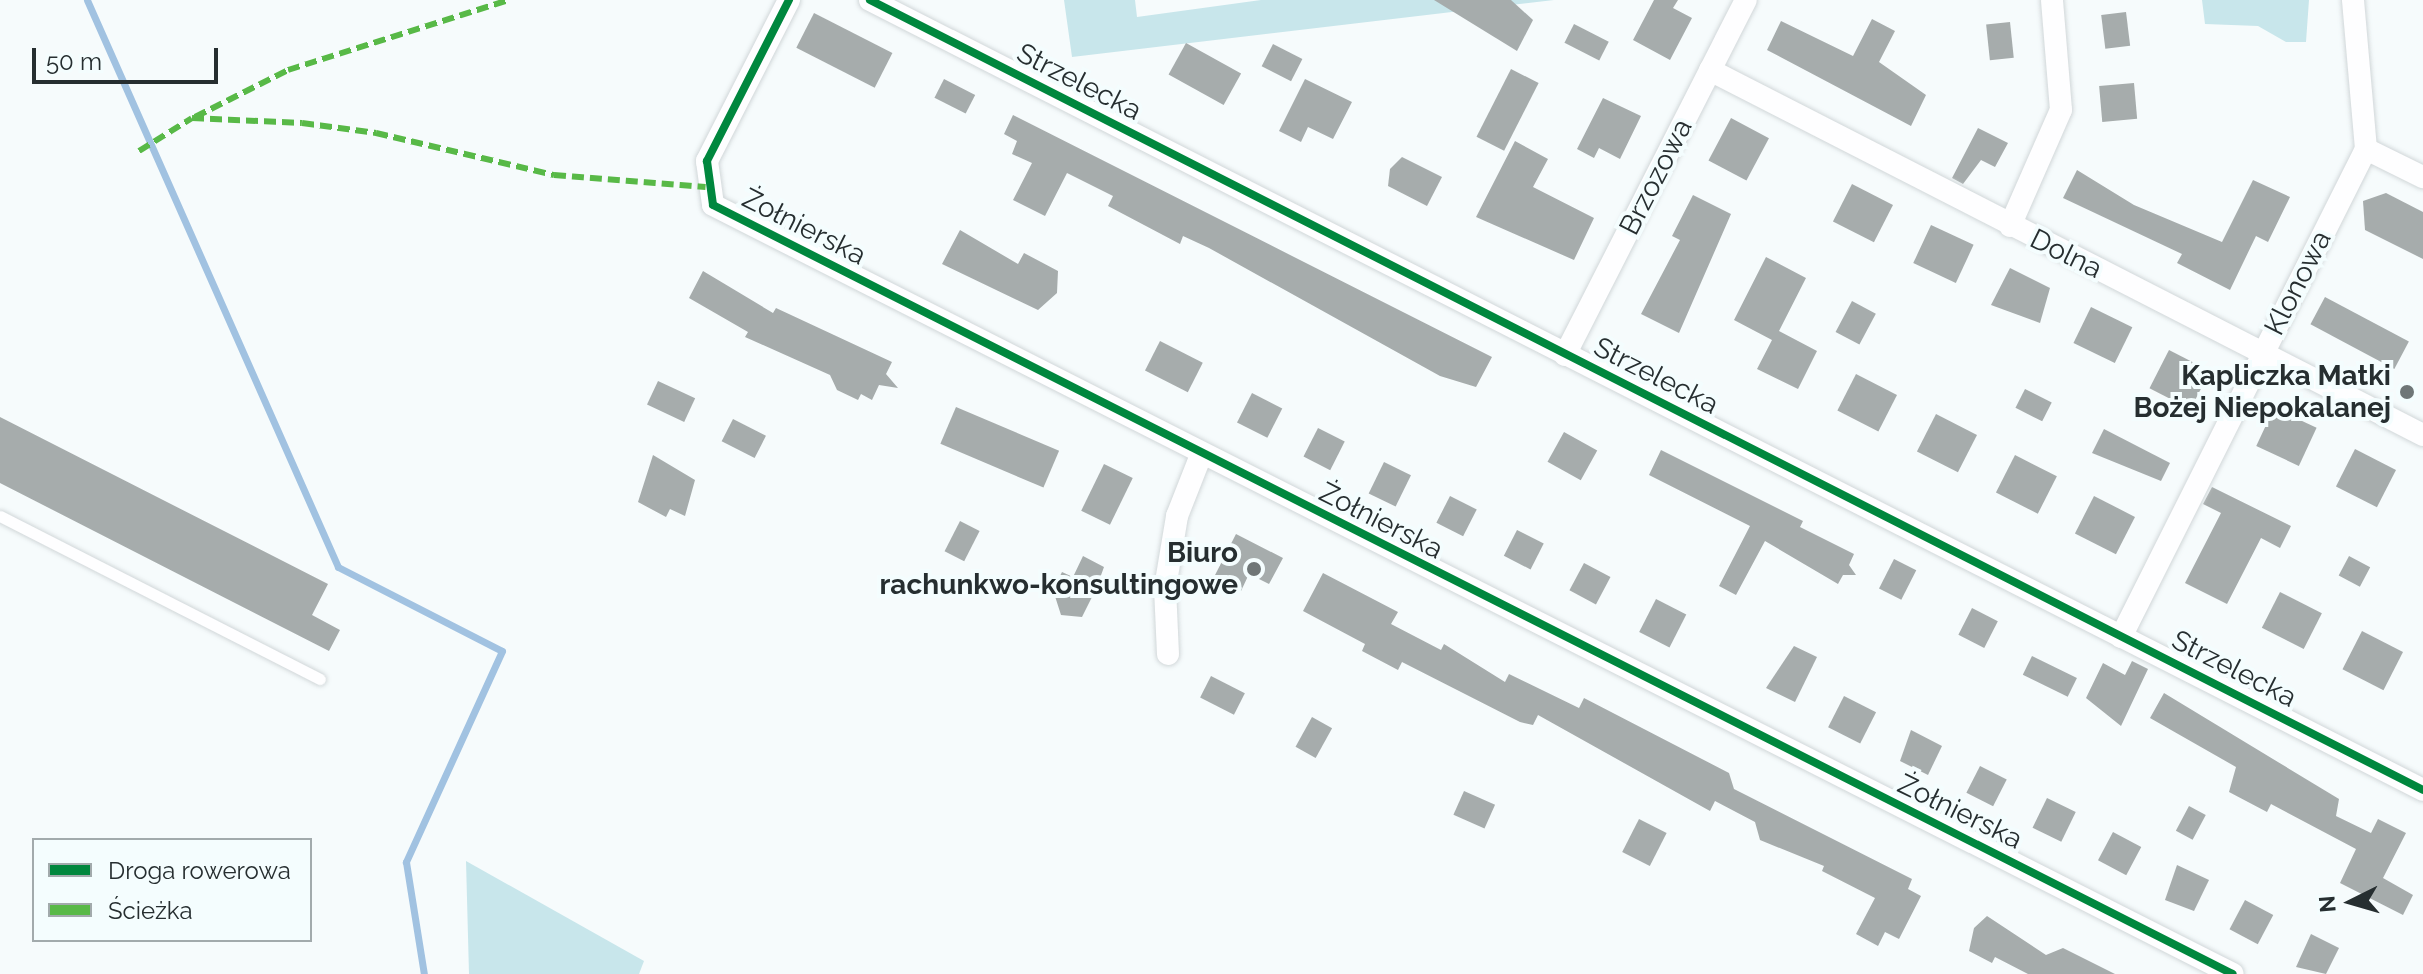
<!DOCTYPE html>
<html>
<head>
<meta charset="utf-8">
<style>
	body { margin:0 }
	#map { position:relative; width:2423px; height:974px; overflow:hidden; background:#f6fbfc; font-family:Raleway,sans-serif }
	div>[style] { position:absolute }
	.green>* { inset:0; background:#c8e6eb }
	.stream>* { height:7px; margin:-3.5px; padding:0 3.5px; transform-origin:3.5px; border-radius:3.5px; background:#a1c2e1 }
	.building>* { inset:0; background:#a6acac; transform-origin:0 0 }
	.roads { filter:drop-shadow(0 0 2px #d1d7d9) drop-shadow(0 0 2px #d1d7d9) }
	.service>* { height:11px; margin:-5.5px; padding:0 5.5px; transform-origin:5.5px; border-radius:5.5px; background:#fefeff }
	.minor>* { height:22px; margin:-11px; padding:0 11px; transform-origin:11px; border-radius:11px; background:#fefeff }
	.quiet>* { height:6px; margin-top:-3px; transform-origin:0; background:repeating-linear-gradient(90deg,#58b947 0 12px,transparent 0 18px) }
	.cycleway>* { height:8px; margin:-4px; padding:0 4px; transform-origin:4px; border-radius:4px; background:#00873e }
	.dots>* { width:22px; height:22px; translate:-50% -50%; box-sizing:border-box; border:4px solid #f4fdfe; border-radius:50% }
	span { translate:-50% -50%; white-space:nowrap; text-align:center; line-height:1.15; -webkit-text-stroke:8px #f4fdfe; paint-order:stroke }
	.street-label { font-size:28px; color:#262e30 }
	.poi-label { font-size:28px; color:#262e30; font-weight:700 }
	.right { translate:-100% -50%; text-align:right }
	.legend { position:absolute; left:32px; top:838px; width:280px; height:104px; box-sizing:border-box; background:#f4fdfe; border:2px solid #a2aaac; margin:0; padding:10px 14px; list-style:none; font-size:24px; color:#262e30 }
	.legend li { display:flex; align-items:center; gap:16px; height:40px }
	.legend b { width:40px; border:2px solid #a2aaac }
	.north { position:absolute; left:2311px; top:862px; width:80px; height:80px; -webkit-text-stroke:6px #f4fdfe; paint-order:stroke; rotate:265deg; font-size:22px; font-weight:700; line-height:32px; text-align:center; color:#262e30 }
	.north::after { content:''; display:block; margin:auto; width:28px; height:36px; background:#262e30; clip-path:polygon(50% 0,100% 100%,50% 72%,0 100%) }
	.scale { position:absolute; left:32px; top:48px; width:186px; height:36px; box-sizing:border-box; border:4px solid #262e30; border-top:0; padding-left:10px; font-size:24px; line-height:28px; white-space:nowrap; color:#262e30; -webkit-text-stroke:6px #f4fdfe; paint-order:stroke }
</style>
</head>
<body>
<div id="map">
	<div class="green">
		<i style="clip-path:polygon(1064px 0,1135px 0,1137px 17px,1261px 0,1554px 0,1072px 57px)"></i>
		<i style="clip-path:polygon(2202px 0,2309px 0,2306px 42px,2286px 42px,2258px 26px,2205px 24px)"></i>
		<i style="clip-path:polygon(466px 861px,644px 961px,639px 974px,469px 974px)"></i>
	</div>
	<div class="stream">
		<i style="left:87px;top:0;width:620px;rotate:66.12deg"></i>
		<i style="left:338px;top:567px;width:184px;rotate:27.1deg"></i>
		<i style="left:502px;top:651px;width:232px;rotate:114.5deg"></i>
		<i style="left:406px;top:862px;width:113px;rotate:80.9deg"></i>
	</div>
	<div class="building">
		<i style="clip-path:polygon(1434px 0,1511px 0,1533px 20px,1517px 51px)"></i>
		<i style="clip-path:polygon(1654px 0,1678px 0,1673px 8px,1692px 18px,1670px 60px,1633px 40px)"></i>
		<i style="left:2126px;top:12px;width:34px;height:25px;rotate:83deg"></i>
		<i style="left:814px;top:13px;width:88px;height:39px;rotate:27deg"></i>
		<i style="clip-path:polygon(1872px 19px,1895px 31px,1879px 62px,1926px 95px,1911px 126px,1767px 50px,1781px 21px,1853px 56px)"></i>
		<i style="left:2010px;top:22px;width:36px;height:24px;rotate:84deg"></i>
		<i style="left:1574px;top:24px;width:39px;height:21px;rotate:27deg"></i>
		<i style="left:1186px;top:43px;width:63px;height:36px;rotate:29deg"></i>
		<i style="left:1273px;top:44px;width:33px;height:25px;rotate:27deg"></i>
		<i style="left:1511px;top:69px;width:31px;height:76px;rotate:27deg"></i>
		<i style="left:944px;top:79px;width:35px;height:21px;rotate:27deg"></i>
		<i style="clip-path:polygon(1305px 79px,1352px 102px,1333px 139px,1308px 127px,1301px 142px,1279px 131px)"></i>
		<i style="left:2134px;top:83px;width:36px;height:35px;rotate:85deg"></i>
		<i style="clip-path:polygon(1603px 98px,1641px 116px,1620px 159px,1599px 148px,1594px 158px,1577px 149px)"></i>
		<i style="clip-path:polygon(1013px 115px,1492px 357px,1476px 387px,1440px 376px,1209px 248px,1183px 236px,1180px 244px,1108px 206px,1113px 196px,1067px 173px,1045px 216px,1013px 200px,1032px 163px,1012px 154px,1017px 141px,1004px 134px)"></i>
		<i style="left:1731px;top:118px;width:43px;height:48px;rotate:28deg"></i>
		<i style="clip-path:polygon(1978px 128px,2008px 143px,1995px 167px,1981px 160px,1963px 184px,1952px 178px)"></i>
		<i style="clip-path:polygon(1515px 141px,1548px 159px,1533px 187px,1594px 218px,1574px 260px,1476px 217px)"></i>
		<i style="clip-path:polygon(1402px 157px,1442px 177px,1427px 206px,1388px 186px,1390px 169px)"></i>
		<i style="clip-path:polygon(2077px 170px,2134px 205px,2222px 242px,2253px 180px,2290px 197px,2268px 242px,2256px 236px,2230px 290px,2177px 263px,2182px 254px,2063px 198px)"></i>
		<i style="left:1852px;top:184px;width:46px;height:42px;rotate:27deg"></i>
		<i style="clip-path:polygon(2386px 193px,2423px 212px,2423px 259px,2365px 230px,2363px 201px)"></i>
		<i style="clip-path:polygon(1693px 195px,1731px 214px,1679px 333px,1641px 314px,1680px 240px,1672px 236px)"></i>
		<i style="left:1931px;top:225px;width:47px;height:42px;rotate:25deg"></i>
		<i style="clip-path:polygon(960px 230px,1018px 264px,1024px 253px,1058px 271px,1057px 293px,1038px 310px,942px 264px)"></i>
		<i style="clip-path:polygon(1766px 257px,1806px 278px,1779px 331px,1817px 351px,1798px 389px,1757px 369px,1772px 340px,1734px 320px)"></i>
		<i style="clip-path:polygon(2010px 268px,2050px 288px,2040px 323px,1991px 305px)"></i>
		<i style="clip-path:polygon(703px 271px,773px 313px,776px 308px,892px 362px,886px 374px,898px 388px,879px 385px,872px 400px,861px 394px,858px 400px,837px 390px,830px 375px,745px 337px,748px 332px,689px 298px)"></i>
		<i style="left:2325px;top:297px;width:95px;height:31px;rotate:28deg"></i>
		<i style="left:1852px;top:301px;width:27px;height:35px;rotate:28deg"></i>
		<i style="left:2091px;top:307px;width:46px;height:40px;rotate:26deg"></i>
		<i style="left:1160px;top:341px;width:48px;height:33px;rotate:27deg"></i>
		<i style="left:2169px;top:350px;width:46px;height:43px;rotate:27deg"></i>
		<i style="left:1856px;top:374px;width:46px;height:41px;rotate:27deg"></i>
		<i style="left:658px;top:381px;width:41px;height:26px;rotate:25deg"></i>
		<i style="left:2025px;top:389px;width:30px;height:21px;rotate:27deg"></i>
		<i style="left:1252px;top:393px;width:34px;height:33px;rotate:27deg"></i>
		<i style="left:956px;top:407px;width:112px;height:40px;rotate:23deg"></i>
		<i style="left:2274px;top:408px;width:47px;height:42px;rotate:25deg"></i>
		<i style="left:1936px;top:414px;width:46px;height:42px;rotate:27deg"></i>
		<i style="clip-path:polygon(0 417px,328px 584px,312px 615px,340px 630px,329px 651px,0 483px)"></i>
		<i style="left:733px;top:419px;width:37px;height:25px;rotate:27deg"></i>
		<i style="left:1318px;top:428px;width:30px;height:32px;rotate:27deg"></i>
		<i style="clip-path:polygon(2104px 429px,2170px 463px,2161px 481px,2092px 453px)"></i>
		<i style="left:1564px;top:432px;width:38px;height:34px;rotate:29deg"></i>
		<i style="left:2355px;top:449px;width:46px;height:42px;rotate:27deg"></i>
		<i style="clip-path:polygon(1661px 450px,1803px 521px,1800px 527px,1854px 554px,1849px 565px,1856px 575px,1843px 575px,1838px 584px,1765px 541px,1736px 595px,1719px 586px,1750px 526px,1649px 475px)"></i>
		<i style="clip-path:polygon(653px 455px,695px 480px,685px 516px,670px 509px,666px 517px,638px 502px)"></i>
		<i style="left:2015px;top:455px;width:47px;height:42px;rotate:27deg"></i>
		<i style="left:1384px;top:462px;width:30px;height:35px;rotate:26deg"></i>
		<i style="left:1104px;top:464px;width:32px;height:52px;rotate:26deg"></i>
		<i style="clip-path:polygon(2212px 487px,2291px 526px,2280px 548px,2261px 538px,2227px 604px,2185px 583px,2221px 513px,2203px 504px)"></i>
		<i style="left:1450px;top:496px;width:30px;height:30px;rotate:27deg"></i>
		<i style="left:2094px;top:496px;width:46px;height:42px;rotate:27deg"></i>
		<i style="left:960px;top:521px;width:22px;height:34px;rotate:27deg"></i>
		<i style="left:1517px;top:530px;width:30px;height:29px;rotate:27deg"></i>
		<i style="clip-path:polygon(1236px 534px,1283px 558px,1269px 584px,1249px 574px,1241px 591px,1214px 577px)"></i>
		<i style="clip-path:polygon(1083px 556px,1104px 567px,1096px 589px,1082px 617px,1061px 615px,1053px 590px,1062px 572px,1073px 577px)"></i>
		<i style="left:2349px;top:556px;width:24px;height:22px;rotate:28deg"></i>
		<i style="left:1894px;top:559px;width:25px;height:33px;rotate:27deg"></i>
		<i style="left:1584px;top:563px;width:30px;height:31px;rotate:28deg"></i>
		<i style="clip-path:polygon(1323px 573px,1398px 612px,1391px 624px,1441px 650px,1444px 644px,1505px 682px,1509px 674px,1579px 708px,1584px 698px,1729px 773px,1734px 789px,1912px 879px,1908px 889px,1921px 896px,1899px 939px,1885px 932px,1878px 946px,1856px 934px,1875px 898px,1822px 871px,1824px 866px,1760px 840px,1755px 822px,1715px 801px,1710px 811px,1538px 715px,1533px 725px,1520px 722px,1402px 662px,1398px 670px,1362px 651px,1365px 644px,1303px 611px)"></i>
		<i style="left:2280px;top:592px;width:47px;height:40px;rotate:27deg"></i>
		<i style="left:1656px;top:599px;width:34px;height:37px;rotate:27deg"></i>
		<i style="left:1972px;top:608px;width:29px;height:30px;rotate:27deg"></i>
		<i style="left:2362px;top:631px;width:46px;height:43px;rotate:27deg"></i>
		<i style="clip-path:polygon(1794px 646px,1817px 657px,1795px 702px,1766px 688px)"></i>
		<i style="left:2032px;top:656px;width:50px;height:21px;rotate:26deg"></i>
		<i style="clip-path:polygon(2132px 661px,2148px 669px,2121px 726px,2086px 698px,2103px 663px,2125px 675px)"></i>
		<i style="left:1211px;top:676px;width:38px;height:24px;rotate:27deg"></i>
		<i style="clip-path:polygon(2164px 693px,2339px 799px,2336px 816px,2371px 833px,2378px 819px,2406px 833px,2383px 878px,2413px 895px,2403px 915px,2340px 883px,2356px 849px,2271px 804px,2267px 812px,2229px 792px,2236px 767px,2150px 718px)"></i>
		<i style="left:1844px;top:696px;width:36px;height:35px;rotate:27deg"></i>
		<i style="left:1312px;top:717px;width:23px;height:34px;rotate:29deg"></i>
		<i style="clip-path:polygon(1911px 730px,1942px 746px,1928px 775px,1900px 761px)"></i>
		<i style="left:1980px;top:766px;width:30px;height:30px;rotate:27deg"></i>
		<i style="left:1464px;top:791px;width:34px;height:26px;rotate:24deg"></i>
		<i style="left:2047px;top:798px;width:32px;height:33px;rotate:26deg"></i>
		<i style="left:2189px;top:806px;width:19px;height:28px;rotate:28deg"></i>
		<i style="left:1639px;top:819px;width:31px;height:37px;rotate:27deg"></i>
		<i style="left:2113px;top:832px;width:32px;height:32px;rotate:28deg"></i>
		<i style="clip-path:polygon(2177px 865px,2209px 880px,2194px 911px,2165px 900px)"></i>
		<i style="left:2245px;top:900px;width:32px;height:33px;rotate:28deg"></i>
		<i style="clip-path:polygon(1987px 916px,2046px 955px,2063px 948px,2115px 974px,2028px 974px,1995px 957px,1992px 963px,1969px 951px,1974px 928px)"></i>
		<i style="clip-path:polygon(2311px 934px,2339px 948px,2326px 974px,2296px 967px)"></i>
	</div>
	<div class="roads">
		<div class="service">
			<i style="left:0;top:516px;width:359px;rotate:27deg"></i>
		</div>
		<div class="minor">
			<i style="left:789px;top:0;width:181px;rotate:117deg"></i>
			<i style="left:707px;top:161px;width:44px;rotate:82.2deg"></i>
			<i style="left:713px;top:205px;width:1703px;rotate:26.84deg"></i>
			<i style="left:870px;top:0;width:1742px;rotate:26.96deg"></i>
			<i style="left:1710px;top:70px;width:801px;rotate:27.11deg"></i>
			<i style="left:2366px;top:149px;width:64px;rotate:26.2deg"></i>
			<i style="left:2010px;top:226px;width:127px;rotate:-66.3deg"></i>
			<i style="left:2061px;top:110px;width:110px;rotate:-94.7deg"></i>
			<i style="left:1565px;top:355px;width:398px;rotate:-63deg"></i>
			<i style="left:2121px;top:637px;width:546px;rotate:-63.34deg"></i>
			<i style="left:2366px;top:149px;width:150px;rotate:-95deg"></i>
			<i style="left:1168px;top:654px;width:66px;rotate:-92.6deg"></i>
			<i style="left:1165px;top:588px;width:73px;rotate:-80.5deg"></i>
			<i style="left:1177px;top:516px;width:66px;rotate:-68.5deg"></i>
		</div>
	</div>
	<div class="quiet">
		<i style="left:195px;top:117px;width:104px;rotate:-26.8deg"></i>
		<i style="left:288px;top:70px;width:232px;rotate:-17.6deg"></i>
		<i style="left:139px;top:151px;width:62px;rotate:-31.9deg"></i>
		<i style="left:192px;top:118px;width:110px;rotate:2.6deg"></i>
		<i style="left:302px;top:123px;width:75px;rotate:7.7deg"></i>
		<i style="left:376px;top:133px;width:183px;rotate:13.3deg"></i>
		<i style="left:554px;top:175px;width:152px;rotate:4.5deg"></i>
	</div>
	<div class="cycleway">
		<i style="left:789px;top:0;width:181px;rotate:117deg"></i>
		<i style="left:707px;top:161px;width:44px;rotate:82.2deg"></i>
		<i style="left:713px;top:205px;width:1703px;rotate:26.84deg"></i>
		<i style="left:870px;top:0;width:1742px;rotate:26.96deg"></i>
	</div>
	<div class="dots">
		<i style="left:2407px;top:392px;background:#6f7677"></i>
		<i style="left:1254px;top:569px;background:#6f7677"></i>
	</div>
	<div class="street-label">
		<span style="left:1079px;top:82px;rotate:27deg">Strzelecka</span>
		<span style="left:1656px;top:177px;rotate:-63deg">Brzozowa</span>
		<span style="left:804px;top:227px;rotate:27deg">Żołnierska</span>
		<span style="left:2066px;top:254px;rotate:26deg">Dolna</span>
		<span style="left:2298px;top:283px;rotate:-63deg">Klonowa</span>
		<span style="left:1656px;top:376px;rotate:27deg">Strzelecka</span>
		<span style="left:1381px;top:521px;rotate:27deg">Żołnierska</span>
		<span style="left:2234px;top:669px;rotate:27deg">Strzelecka</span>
		<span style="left:1960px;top:812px;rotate:26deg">Żołnierska</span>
	</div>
	<div class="poi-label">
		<span class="right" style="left:2391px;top:392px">Kapliczka Matki<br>Bożej Niepokalanej</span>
		<span class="right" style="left:1238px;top:569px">Biuro<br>rachunkwo-konsultingowe</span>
	</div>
	<ul class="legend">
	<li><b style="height:10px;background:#00873e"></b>Droga rowerowa</li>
	<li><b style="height:10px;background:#58b947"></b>Ścieżka</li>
	</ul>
	<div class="north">N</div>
	<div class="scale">50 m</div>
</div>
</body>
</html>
